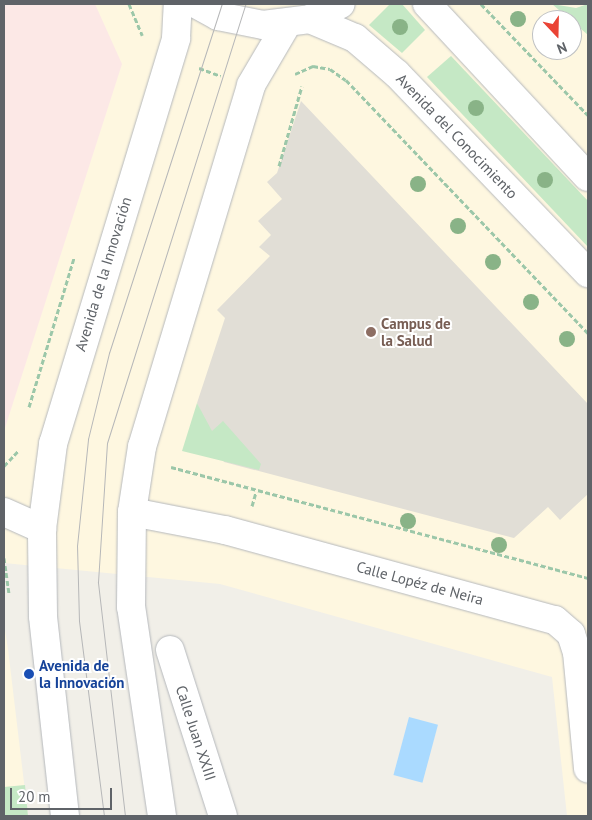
<!DOCTYPE html>
<html>
<head>
<meta charset="utf-8">
<style>
	body { margin:0 }
	#map { position:relative; width:592px; height:820px; overflow:hidden; background:#f1efe8; font-family:"PT Sans",sans-serif }
	div>[style] { position:absolute }
	.commercial>* { inset:0; background:#fef7e0 }
	.education>* { inset:0; background:#e1ded6 }
	.medical>* { inset:0; background:#fce8e6 }
	.green>* { inset:0; background:#c5e8c5 }
	.water>* { inset:0; background:#aadaff; transform-origin:0 0 }
	.path>* { height:3px; margin-top:-1.5px; transform-origin:0; background:repeating-linear-gradient(90deg,#9cc7a9 0 5px,transparent 0 7.5px) }
	.roads { filter:drop-shadow(0 0 1px #b5b8bc) drop-shadow(0 0 1px #b5b8bc) }
	.minor>* { height:28px; margin:-14px; padding:0 14px; transform-origin:14px; border-radius:14px; background:#fff }
	.secondary>* { height:28px; margin:-14px; padding:0 14px; transform-origin:14px; border-radius:14px; background:#fff }
	.tram>* { height:1px; margin:-0.5px; padding:0 0.5px; transform-origin:0.5px; border-radius:0.5px; background:#b6b7b8 }
	.trees>* { width:16px; height:16px; margin:-8px; border-radius:50%; background:#89b387 }
	.dots>* { width:14px; height:14px; translate:-50% -50%; box-sizing:border-box; border:2px solid #fff; border-radius:50% }
	span { translate:-50% -50%; white-space:nowrap; text-align:center; line-height:1.15; -webkit-text-stroke:4px #fff; paint-order:stroke }
	.street-label { font-size:15px; color:#5f6368 }
	.education-label { font-size:15px; color:#785e54; font-weight:700 }
	.left { translate:0 -50%; text-align:left }
	.transit-label { font-size:15px; color:#164399; font-weight:700 }
	.frame { position:absolute; inset:0; border:5px solid #5f6368; pointer-events:none }
	.north { position:absolute; left:532px; top:10px; width:50px; height:50px; box-sizing:border-box; background:#fff; border:1px solid #bfc1c3; border-radius:50%; rotate:159deg; font-size:14px; font-weight:700; line-height:20px; text-align:center; color:#5f6368 }
	.north::after { content:''; display:block; margin:auto; width:18px; height:22px; background:#ea4335; clip-path:polygon(50% 0,100% 100%,50% 72%,0 100%) }
	.scale { position:absolute; left:10px; top:788px; width:102px; height:22px; box-sizing:border-box; border:2px solid #5f6368; border-top:0; padding-left:6px; font-size:15px; line-height:18px; white-space:nowrap; color:#5f6368; -webkit-text-stroke:4px #fff; paint-order:stroke }
</style>
</head>
<body>
<div id="map">
	<div class="commercial">
		<i style="clip-path:polygon(evenodd,4px 4px,588px 4px,588px 816px,567px 816px,552px 677px,220px 584px,4px 563px,4px 4px,542px 20px,572px 20px,572px 50px,542px 50px,542px 20px)"></i>
		<i style="clip-path:polygon(4px 624px,8px 649px,28px 816px,4px 816px)"></i>
	</div>
	<div class="education">
		<i style="clip-path:polygon(301px 101px,588px 404px,588px 494px,560px 520px,548px 507px,514px 538px,224px 462px,197px 403px,225px 318px,217px 310px,270px 256px,259px 247px,271px 235px,258px 221px,282px 199px,267px 182px,277px 173px)"></i>
	</div>
	<div class="medical">
		<i style="clip-path:polygon(4px 4px,95px 4px,122px 64px,4px 431px)"></i>
	</div>
	<div class="green">
		<i style="clip-path:polygon(390px 4px,402px 4px,425px 30px,402px 53px,369px 25px)"></i>
		<i style="clip-path:polygon(552px 4px,576px 8px,588px 4px,588px 35px)"></i>
		<i style="clip-path:polygon(451px 56px,588px 201px,588px 247px,427px 77px)"></i>
		<i style="clip-path:polygon(197px 403px,212px 431px,223px 421px,261px 464px,259px 470px,182px 451px)"></i>
		<i style="clip-path:polygon(25px 785px,28px 816px,4px 816px,4px 787px)"></i>
	</div>
	<div class="water">
		<i style="left:409px;top:717px;width:30px;height:60px;rotate:15deg"></i>
	</div>
	<div class="path">
		<i style="left:129px;top:4px;width:34px;rotate:67deg"></i>
		<i style="left:481px;top:4px;width:154px;rotate:46.1deg"></i>
		<i style="left:199px;top:68px;width:23px;rotate:20deg"></i>
		<i style="left:295px;top:74px;width:20px;rotate:-24deg"></i>
		<i style="left:313px;top:66px;width:17px;rotate:10deg"></i>
		<i style="left:330px;top:69px;width:19px;rotate:35deg"></i>
		<i style="left:346px;top:80px;width:350px;rotate:46.3deg"></i>
		<i style="left:279px;top:166px;width:83px;rotate:-74deg"></i>
		<i style="left:29px;top:407px;width:156px;rotate:-73.2deg"></i>
		<i style="left:4px;top:466px;width:22px;rotate:-47deg"></i>
		<i style="left:171px;top:467px;width:432px;rotate:14.9deg"></i>
		<i style="left:252px;top:506px;width:15px;rotate:-74deg"></i>
		<i style="left:4px;top:558px;width:36px;rotate:82deg"></i>
	</div>
	<div class="roads">
		<div class="minor">
			<i style="left:427px;top:4px;width:236px;rotate:47.1deg"></i>
			<i style="left:310px;top:19px;width:49px;rotate:22.9deg"></i>
			<i style="left:355px;top:38px;width:55px;rotate:40.6deg"></i>
			<i style="left:397px;top:74px;width:276px;rotate:46.2deg"></i>
			<i style="left:132px;top:512px;width:95px;rotate:11deg"></i>
			<i style="left:225px;top:530px;width:342px;rotate:15.3deg"></i>
			<i style="left:555px;top:620px;width:21px;rotate:41deg"></i>
			<i style="left:571px;top:634px;width:19px;rotate:72deg"></i>
			<i style="left:577px;top:652px;width:117px;rotate:84.6deg"></i>
			<i style="left:170px;top:650px;width:174px;rotate:72.3deg"></i>
		</div>
		<div class="secondary">
			<i style="left:196px;top:4px;width:25px;rotate:29deg"></i>
			<i style="left:218px;top:16px;width:46px;rotate:11.3deg"></i>
			<i style="left:263px;top:25px;width:47px;rotate:-7.3deg"></i>
			<i style="left:310px;top:19px;width:34px;rotate:-26deg"></i>
			<i style="left:4px;top:512px;width:42px;rotate:24.1deg"></i>
			<i style="left:65px;top:816px;width:201px;rotate:-96.3deg"></i>
			<i style="left:43px;top:616px;width:87px;rotate:-90.7deg"></i>
			<i style="left:42px;top:529px;width:86px;rotate:-82.6deg"></i>
			<i style="left:53px;top:444px;width:424px;rotate:-73.1deg"></i>
			<i style="left:176px;top:38px;width:34px;rotate:-87deg"></i>
			<i style="left:162px;top:816px;width:211px;rotate:-98.4deg"></i>
			<i style="left:131px;top:607px;width:95px;rotate:-89.4deg"></i>
			<i style="left:132px;top:512px;width:66px;rotate:-81.3deg"></i>
			<i style="left:142px;top:447px;width:378px;rotate:-73.2deg"></i>
			<i style="left:251px;top:85px;width:71px;rotate:-59.5deg"></i>
		</div>
	</div>
	<div class="tram">
		<i style="left:104px;top:816px;width:197px;rotate:-97.3deg"></i>
		<i style="left:79px;top:621px;width:75px;rotate:-91.5deg"></i>
		<i style="left:77px;top:546px;width:108px;rotate:-84.1deg"></i>
		<i style="left:88px;top:439px;width:89px;rotate:-76.3deg"></i>
		<i style="left:109px;top:353px;width:367px;rotate:-72.1deg"></i>
		<i style="left:125px;top:816px;width:236px;rotate:-96.6deg"></i>
		<i style="left:98px;top:582px;width:139px;rotate:-86.3deg"></i>
		<i style="left:107px;top:443px;width:460px;rotate:-72.5deg"></i>
	</div>
	<div class="trees">
		<i style="left:518px;top:19px"></i>
		<i style="left:400px;top:27px"></i>
		<i style="left:476px;top:108px"></i>
		<i style="left:545px;top:180px"></i>
		<i style="left:418px;top:184px"></i>
		<i style="left:458px;top:226px"></i>
		<i style="left:493px;top:262px"></i>
		<i style="left:531px;top:302px"></i>
		<i style="left:567px;top:339px"></i>
		<i style="left:408px;top:521px"></i>
		<i style="left:499px;top:545px"></i>
	</div>
	<div class="dots">
		<i style="left:371px;top:332px;background:#8d6e63"></i>
		<i style="left:29px;top:674px;background:#1a4fb4"></i>
	</div>
	<div class="street-label">
		<span style="left:457px;top:136px;rotate:46deg">Avenida del Conocimiento</span>
		<span style="left:103px;top:274px;rotate:-73deg">Avenida de la Innovación</span>
		<span style="left:420px;top:583px;rotate:15deg">Calle Lopéz de Neira</span>
		<span style="left:196px;top:733px;rotate:72deg">Calle Juan XXIII</span>
	</div>
	<div class="education-label">
		<span class="left" style="left:381px;top:332px">Campus de<br>la Salud</span>
	</div>
	<div class="transit-label">
		<span class="left" style="left:39px;top:674px">Avenida de<br>la Innovación</span>
	</div>
	<div class="frame"></div>
	<div class="north">N</div>
	<div class="scale">20 m</div>
</div>
</body>
</html>
